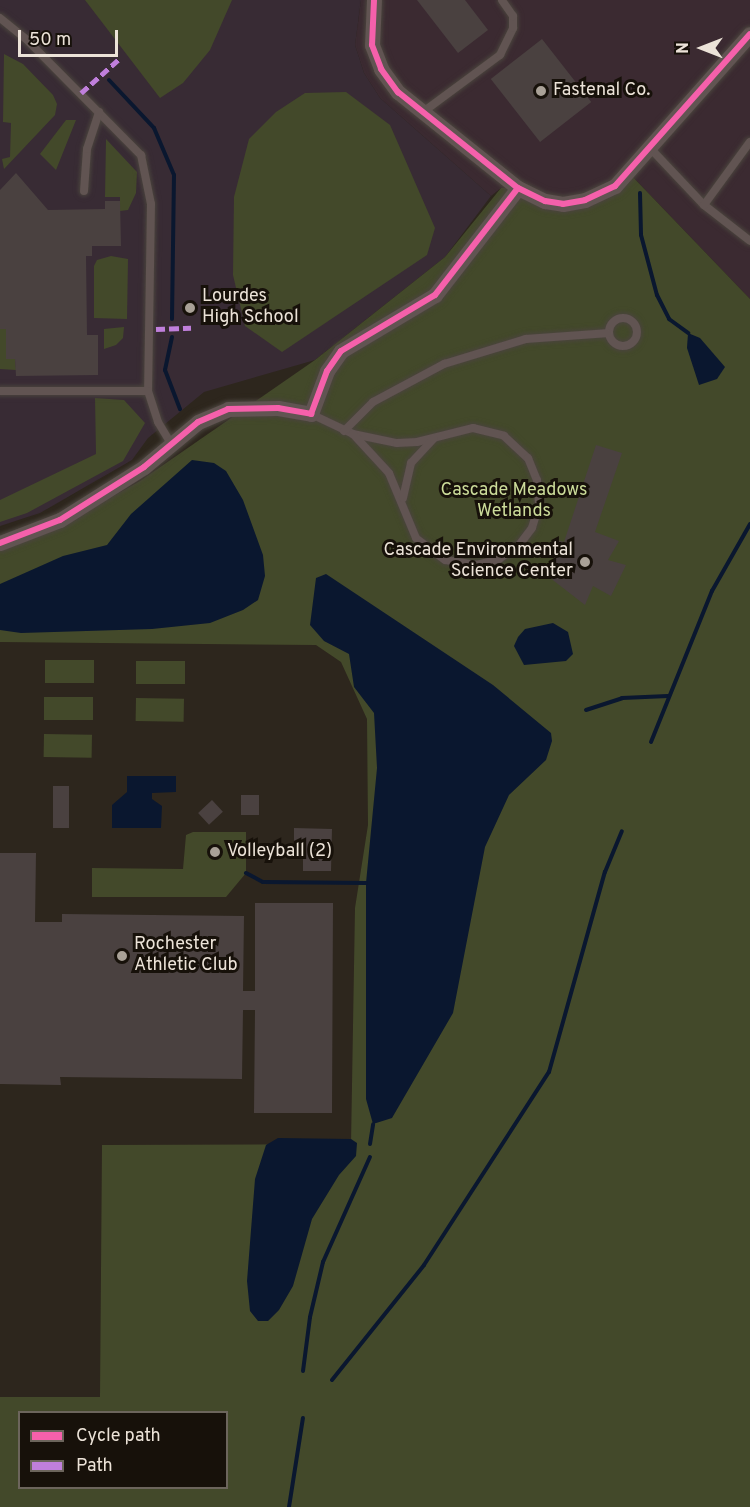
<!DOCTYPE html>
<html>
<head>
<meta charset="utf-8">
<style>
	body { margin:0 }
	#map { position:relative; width:750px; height:1507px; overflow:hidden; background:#2d261d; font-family:Overpass,sans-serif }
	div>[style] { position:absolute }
	.industrial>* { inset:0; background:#3b2a31 }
	.education>* { inset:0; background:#382b34 }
	.green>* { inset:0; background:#43492a; transform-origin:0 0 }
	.water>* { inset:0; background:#0a172f }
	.stream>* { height:4px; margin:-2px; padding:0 2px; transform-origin:2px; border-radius:2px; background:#0a172f }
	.building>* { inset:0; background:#4a4140; transform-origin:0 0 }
	.roads { filter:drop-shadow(0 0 2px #4a443d) drop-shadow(0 0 2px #4a443d) }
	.lane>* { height:8px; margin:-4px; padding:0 4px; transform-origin:4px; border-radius:4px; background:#615452 }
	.lane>.ring { margin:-4px; padding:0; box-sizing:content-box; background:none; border:8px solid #615452; border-radius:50% }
	.street>* { height:15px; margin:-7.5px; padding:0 7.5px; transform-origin:7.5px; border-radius:7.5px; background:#615452 }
	.quiet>* { height:4.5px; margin-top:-2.25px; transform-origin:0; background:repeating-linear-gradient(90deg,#c07fdc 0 9px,transparent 0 13.5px) }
	.cycleway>* { height:6px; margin:-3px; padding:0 3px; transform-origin:3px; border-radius:3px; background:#f560ab }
	.dots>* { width:16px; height:16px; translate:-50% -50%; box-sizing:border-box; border:3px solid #17110a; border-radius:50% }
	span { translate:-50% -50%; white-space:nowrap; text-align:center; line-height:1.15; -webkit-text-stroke:6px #17110a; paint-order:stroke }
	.poi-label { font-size:18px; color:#ece3d8 }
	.left { translate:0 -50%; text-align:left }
	.right { translate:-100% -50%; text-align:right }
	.park-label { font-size:18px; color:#ccdc9a }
	.legend { position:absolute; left:18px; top:1411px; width:210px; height:78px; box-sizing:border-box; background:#17110a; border:2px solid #6c655c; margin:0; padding:8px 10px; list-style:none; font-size:18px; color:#ece3d8 }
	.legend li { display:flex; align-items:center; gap:12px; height:30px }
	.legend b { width:30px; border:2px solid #6c655c }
	.north { position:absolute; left:672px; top:18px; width:60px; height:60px; -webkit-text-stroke:4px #17110a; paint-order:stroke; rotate:270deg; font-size:16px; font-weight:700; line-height:24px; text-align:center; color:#ece3d8 }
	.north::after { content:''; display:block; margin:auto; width:21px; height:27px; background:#ece3d8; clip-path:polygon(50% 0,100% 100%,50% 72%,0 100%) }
	.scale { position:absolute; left:18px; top:30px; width:100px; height:27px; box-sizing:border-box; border:3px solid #ece3d8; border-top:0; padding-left:8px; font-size:18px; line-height:21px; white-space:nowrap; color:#ece3d8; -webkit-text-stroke:4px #17110a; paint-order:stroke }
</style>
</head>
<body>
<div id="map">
	<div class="industrial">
		<i style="clip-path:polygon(361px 0,750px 0,750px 299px,629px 173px,585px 200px,501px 188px,491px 196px,380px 98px,364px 73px,355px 45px)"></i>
	</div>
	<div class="education">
		<i style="clip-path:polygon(0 0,361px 0,355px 45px,364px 73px,380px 98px,491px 196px,445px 257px,315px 360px,204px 392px,148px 438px,132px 460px,40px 513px,0 526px)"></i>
	</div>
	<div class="green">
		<i style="clip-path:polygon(85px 0,232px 0,210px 50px,183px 83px,160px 98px)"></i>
		<i style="clip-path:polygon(4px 54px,23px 64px,53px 95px,57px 104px,55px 115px,4px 169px,2px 159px,10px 157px,11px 123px,3px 122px)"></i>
		<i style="clip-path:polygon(346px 92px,390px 125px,435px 228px,427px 255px,282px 352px,245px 326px,233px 275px,234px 197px,249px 139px,276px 112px,305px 93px)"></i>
		<i style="clip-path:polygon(66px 120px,76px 120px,56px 170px,40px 154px)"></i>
		<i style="clip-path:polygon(106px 139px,137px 172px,136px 193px,128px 210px,120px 211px,120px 197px,105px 197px)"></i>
		<i style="clip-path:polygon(evenodd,629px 173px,750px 299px,750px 1507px,0 1507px,0 1397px,100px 1397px,102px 1145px,351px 1144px,355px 908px,368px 825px,367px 719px,341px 662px,316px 645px,0 642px,0 550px,48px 533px,140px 481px,315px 360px,445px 257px,501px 188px,518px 188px,563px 204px,629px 173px,20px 1412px,226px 1412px,226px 1488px,20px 1488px,20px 1412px)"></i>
		<i style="clip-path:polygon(111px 256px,128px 259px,127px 319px,94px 318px,94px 266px,97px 260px)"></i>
		<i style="clip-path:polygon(124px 327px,123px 338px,116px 345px,104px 349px,104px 329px)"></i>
		<i style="clip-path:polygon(0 329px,6px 329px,6px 359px,15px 359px,16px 370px,0 369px)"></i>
		<i style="clip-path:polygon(95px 398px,124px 400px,145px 423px,123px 461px,27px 513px,0 522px,0 500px,96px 454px)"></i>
		<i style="left:45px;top:660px;width:49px;height:23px"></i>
		<i style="left:136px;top:661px;width:49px;height:23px"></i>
		<i style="left:44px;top:697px;width:49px;height:23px"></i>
		<i style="left:136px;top:698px;width:48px;height:23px;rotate:1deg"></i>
		<i style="left:44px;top:734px;width:48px;height:23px;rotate:1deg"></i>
		<i style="clip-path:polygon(193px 832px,246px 832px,246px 873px,226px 897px,92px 897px,92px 868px,183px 869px,186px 835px)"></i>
	</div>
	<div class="water">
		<i style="clip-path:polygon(688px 333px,700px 338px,725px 367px,717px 379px,699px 385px,687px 348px)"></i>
		<i style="clip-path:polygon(192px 460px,214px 463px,226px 471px,243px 500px,263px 555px,265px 576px,258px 600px,243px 610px,210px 623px,152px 629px,21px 633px,0 630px,0 584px,63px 556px,107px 545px,131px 514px)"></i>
		<i style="clip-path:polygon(326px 574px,493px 685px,551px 733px,552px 741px,546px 760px,509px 795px,485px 847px,453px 1013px,392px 1118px,373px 1124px,366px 1099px,366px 883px,377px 768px,374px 713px,354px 687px,349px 654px,324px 641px,310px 625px,316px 578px)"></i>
		<i style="clip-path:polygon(553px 623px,568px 632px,573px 654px,566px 661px,524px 665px,514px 646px,518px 637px,525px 629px)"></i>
		<i style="clip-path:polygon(127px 776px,176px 776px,176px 792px,152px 793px,152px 799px,162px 806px,161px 828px,112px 828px,112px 805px,127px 792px)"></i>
		<i style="clip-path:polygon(278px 1138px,351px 1139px,357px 1143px,356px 1156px,339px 1175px,312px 1219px,293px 1286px,279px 1310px,268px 1321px,258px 1321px,250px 1311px,247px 1281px,255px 1179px,266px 1145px)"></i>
	</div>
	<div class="stream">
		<i style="left:109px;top:80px;width:66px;rotate:46.8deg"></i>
		<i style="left:154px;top:128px;width:51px;rotate:66.9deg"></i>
		<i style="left:174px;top:175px;width:144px;rotate:90.8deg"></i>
		<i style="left:640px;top:193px;width:42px;rotate:88.6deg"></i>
		<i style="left:641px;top:235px;width:62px;rotate:75.1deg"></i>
		<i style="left:657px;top:295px;width:27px;rotate:63deg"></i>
		<i style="left:669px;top:319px;width:24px;rotate:36deg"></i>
		<i style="left:172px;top:337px;width:34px;rotate:102deg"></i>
		<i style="left:165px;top:370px;width:42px;rotate:69deg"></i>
		<i style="left:586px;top:710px;width:38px;rotate:-18deg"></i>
		<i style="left:622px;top:698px;width:46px;rotate:-2.5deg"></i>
		<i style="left:651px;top:742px;width:163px;rotate:-68deg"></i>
		<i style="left:712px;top:591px;width:77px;rotate:-60.4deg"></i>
		<i style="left:246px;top:873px;width:19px;rotate:28deg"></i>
		<i style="left:263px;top:882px;width:103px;rotate:0.6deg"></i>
		<i style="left:370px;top:1144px;width:20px;rotate:-81deg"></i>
		<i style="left:303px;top:1371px;width:54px;rotate:-82.6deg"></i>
		<i style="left:310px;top:1317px;width:57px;rotate:-76.7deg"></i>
		<i style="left:323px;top:1262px;width:115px;rotate:-65.9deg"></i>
		<i style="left:332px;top:1380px;width:147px;rotate:-51.3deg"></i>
		<i style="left:424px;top:1265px;width:230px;rotate:-57.1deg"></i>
		<i style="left:549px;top:1072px;width:208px;rotate:-74.4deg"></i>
		<i style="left:605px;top:872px;width:44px;rotate:-67.5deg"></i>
		<i style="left:289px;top:1507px;width:90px;rotate:-81.1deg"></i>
	</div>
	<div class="building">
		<i style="clip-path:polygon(417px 0,465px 0,488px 30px,458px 53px)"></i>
		<i style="left:542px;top:39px;width:80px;height:65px;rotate:52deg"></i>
		<i style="clip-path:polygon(16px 173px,48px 210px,105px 209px,105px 201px,120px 201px,121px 246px,92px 246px,92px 256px,86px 256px,87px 335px,98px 335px,98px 375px,16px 376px,15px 359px,6px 359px,6px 329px,0 329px,0 190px)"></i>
		<i style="clip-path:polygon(596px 445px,622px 453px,595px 532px,619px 541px,608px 560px,626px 565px,611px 596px,593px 586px,585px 605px,545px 574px,555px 559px,546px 552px,553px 539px,564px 542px)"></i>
		<i style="left:53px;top:786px;width:16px;height:42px"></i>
		<i style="left:241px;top:795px;width:18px;height:20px"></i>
		<i style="left:212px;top:800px;width:16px;height:19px;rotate:47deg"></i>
		<i style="clip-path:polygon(294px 828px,332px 829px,331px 871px,303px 871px,303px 854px,294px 854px)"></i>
		<i style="clip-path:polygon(0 853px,36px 853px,35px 922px,62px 922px,62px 914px,244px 916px,243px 991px,255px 991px,255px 903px,333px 903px,332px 1113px,254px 1113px,255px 1010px,243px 1010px,242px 1079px,60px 1077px,61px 1085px,0 1084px)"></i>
	</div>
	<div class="roads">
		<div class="lane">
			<i style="left:0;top:18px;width:36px;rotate:39deg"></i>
			<i style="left:28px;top:41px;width:161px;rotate:45.3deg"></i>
			<i style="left:141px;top:155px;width:50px;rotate:78.5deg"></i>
			<i style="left:151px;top:204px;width:187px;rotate:90.9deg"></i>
			<i style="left:148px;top:391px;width:33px;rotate:72deg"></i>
			<i style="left:158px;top:422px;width:26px;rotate:59deg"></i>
			<i style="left:423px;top:112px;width:96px;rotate:-36.5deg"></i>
			<i style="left:500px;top:55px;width:30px;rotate:-64deg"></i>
			<i style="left:513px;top:28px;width:12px;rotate:-90deg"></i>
			<i style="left:513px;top:16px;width:19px;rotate:-125deg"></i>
			<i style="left:651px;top:149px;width:77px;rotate:46.6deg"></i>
			<i style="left:704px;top:205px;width:58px;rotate:38deg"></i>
			<i style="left:84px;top:191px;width:42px;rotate:-85.9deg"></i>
			<i style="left:87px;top:149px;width:39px;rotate:-72deg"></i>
			<i style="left:704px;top:205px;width:78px;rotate:-53.9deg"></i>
			<i class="ring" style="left:609px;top:318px;width:20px;height:20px"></i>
			<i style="left:0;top:391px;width:148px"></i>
			<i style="left:311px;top:414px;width:47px;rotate:25.5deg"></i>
			<i style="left:353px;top:434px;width:45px;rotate:11.6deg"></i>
			<i style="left:397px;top:443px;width:20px;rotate:-3deg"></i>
			<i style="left:417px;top:442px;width:58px;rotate:-14deg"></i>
			<i style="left:473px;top:428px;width:32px;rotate:14deg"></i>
			<i style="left:504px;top:436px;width:33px;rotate:43deg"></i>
			<i style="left:528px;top:458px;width:24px;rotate:68deg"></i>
			<i style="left:537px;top:480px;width:25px;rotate:85deg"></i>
			<i style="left:539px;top:505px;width:24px;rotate:107deg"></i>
			<i style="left:532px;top:528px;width:21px;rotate:127deg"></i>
			<i style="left:519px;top:545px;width:24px;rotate:145deg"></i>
			<i style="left:499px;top:559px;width:23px;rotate:165deg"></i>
			<i style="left:477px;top:565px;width:32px;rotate:-171deg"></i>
			<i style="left:445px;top:560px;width:36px;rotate:-143deg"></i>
			<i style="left:416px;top:538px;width:70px;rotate:-112.6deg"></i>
			<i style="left:389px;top:473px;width:53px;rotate:-132.7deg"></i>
			<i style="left:344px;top:431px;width:41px;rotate:-45deg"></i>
			<i style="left:373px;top:402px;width:81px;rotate:-28.2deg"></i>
			<i style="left:444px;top:364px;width:86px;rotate:-17deg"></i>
			<i style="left:526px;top:339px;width:83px;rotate:-4.1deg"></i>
			<i style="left:403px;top:498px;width:36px;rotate:-77deg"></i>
			<i style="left:411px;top:463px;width:33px;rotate:-47deg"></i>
		</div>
		<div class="street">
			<i style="left:374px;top:0;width:45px;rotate:92.5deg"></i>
			<i style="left:372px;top:45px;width:26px;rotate:69deg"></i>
			<i style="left:381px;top:69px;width:29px;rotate:54deg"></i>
			<i style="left:398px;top:92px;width:154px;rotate:38.7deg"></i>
			<i style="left:518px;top:188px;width:30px;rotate:26deg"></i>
			<i style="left:545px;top:201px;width:18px;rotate:9deg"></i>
			<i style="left:563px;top:204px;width:22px;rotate:-10deg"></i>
			<i style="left:585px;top:200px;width:33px;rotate:-25deg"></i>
			<i style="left:615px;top:186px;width:203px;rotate:-48.4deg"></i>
			<i style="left:0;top:543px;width:64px;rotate:-21deg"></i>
			<i style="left:60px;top:520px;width:99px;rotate:-32.2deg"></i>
			<i style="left:144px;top:467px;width:70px;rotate:-39.8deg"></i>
			<i style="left:198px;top:422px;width:33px;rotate:-23deg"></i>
			<i style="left:228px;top:409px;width:50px;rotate:-1.1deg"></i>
			<i style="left:278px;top:408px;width:34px;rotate:10deg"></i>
			<i style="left:311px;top:414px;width:46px;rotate:-69.6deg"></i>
			<i style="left:327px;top:371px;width:24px;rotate:-55deg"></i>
			<i style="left:341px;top:351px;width:109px;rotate:-30.8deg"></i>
			<i style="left:435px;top:295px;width:135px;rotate:-52.2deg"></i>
		</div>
	</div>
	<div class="quiet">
		<i style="left:81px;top:93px;width:51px;rotate:-41.8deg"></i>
		<i style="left:156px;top:329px;width:35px;rotate:-2deg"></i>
	</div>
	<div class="cycleway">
		<i style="left:374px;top:0;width:45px;rotate:92.5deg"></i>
		<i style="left:372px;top:45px;width:26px;rotate:69deg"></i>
		<i style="left:381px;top:69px;width:29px;rotate:54deg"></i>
		<i style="left:398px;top:92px;width:154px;rotate:38.7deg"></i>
		<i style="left:518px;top:188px;width:30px;rotate:26deg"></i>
		<i style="left:545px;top:201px;width:18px;rotate:9deg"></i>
		<i style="left:563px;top:204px;width:22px;rotate:-10deg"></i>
		<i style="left:585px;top:200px;width:33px;rotate:-25deg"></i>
		<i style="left:615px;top:186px;width:203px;rotate:-48.4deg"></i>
		<i style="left:0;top:543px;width:64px;rotate:-21deg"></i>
		<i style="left:60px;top:520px;width:99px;rotate:-32.2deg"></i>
		<i style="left:144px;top:467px;width:70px;rotate:-39.8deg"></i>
		<i style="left:198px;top:422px;width:33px;rotate:-23deg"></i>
		<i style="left:228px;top:409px;width:50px;rotate:-1.1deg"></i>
		<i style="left:278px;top:408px;width:34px;rotate:10deg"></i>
		<i style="left:311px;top:414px;width:46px;rotate:-69.6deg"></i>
		<i style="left:327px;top:371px;width:24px;rotate:-55deg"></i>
		<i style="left:341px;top:351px;width:109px;rotate:-30.8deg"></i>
		<i style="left:435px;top:295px;width:135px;rotate:-52.2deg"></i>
	</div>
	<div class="dots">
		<i style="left:541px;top:91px;background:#a9a197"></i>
		<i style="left:190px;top:308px;background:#a9a197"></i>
		<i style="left:585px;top:562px;background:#a9a197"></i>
		<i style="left:215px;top:852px;background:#a9a197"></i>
		<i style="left:122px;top:956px;background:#a9a197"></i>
	</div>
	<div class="poi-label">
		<span class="left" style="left:553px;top:91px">Fastenal Co.</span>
		<span class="left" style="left:202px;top:308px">Lourdes<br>High School</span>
		<span class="right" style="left:573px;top:562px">Cascade Environmental<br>Science Center</span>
		<span class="left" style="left:227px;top:852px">Volleyball (2)</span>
		<span class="left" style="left:134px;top:956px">Rochester<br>Athletic Club</span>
	</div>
	<div class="park-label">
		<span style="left:514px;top:502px">Cascade Meadows<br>Wetlands</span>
	</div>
	<ul class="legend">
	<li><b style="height:8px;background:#f560ab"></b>Cycle path</li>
	<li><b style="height:8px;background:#c07fdc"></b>Path</li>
	</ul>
	<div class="north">N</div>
	<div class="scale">50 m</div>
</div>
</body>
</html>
